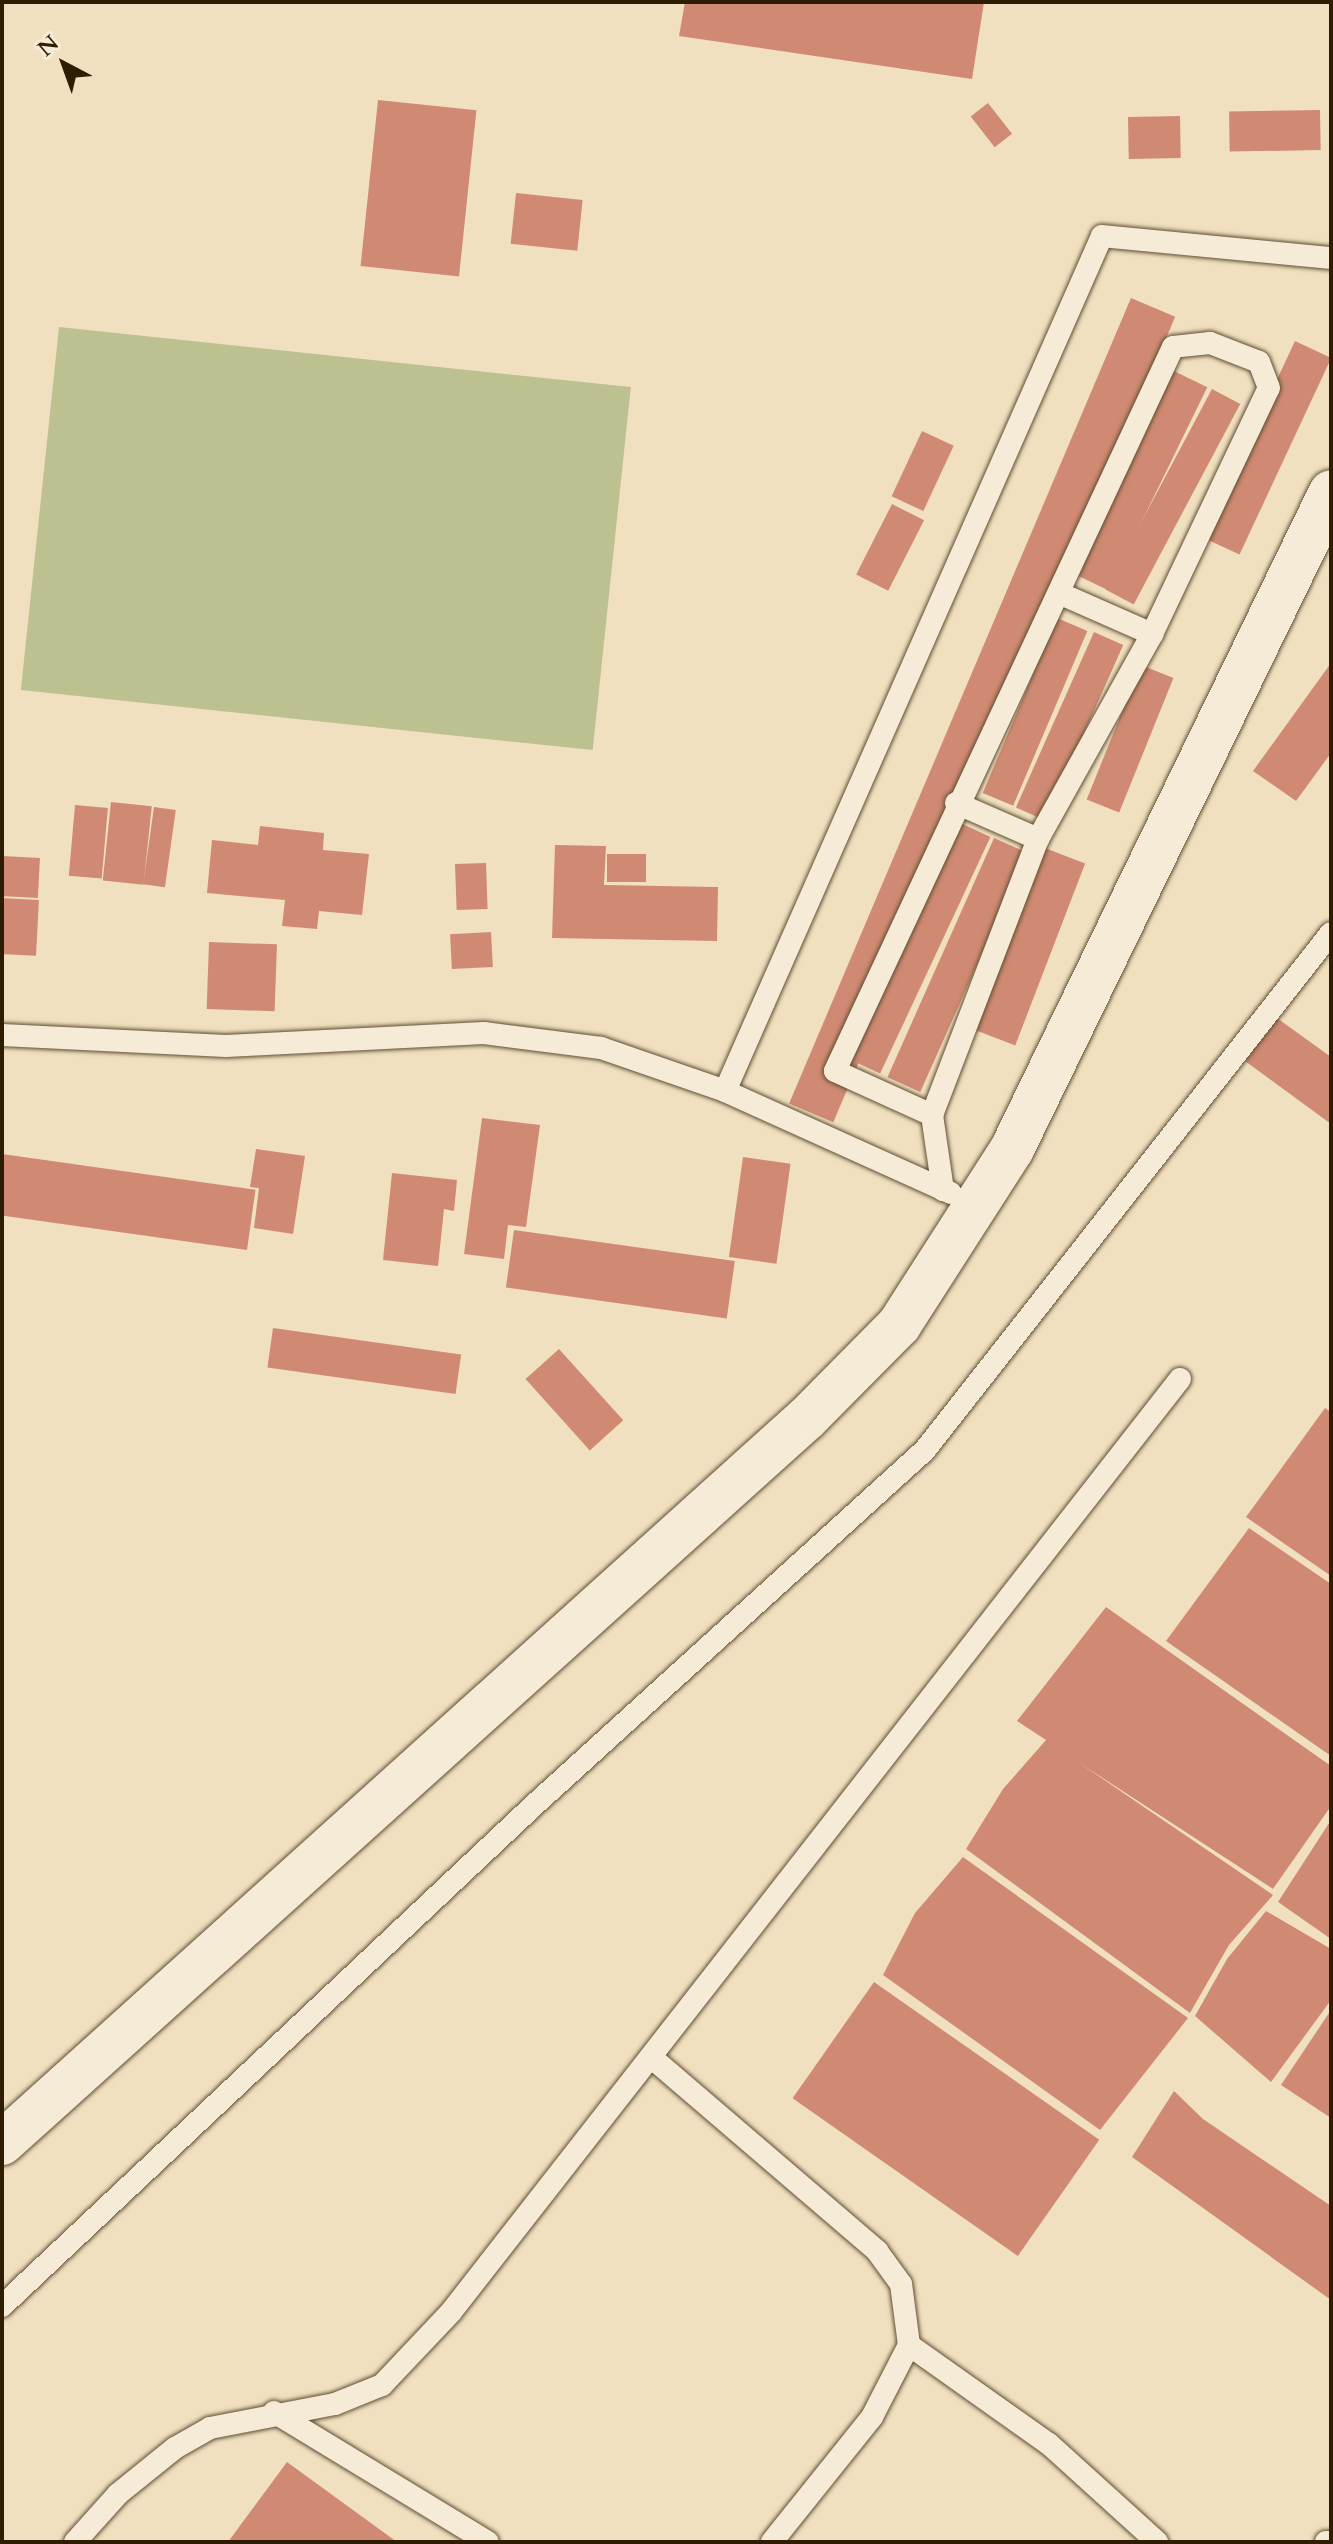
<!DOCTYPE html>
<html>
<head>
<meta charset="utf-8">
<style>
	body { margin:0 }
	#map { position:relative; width:1333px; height:2544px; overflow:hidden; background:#f1e0c0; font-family:Cardo,serif }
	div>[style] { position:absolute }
	.green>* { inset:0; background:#bdc190; transform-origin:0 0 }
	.building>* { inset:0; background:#d08a73; transform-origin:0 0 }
	.roads { filter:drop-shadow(0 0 2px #604e32) drop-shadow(0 0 2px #604e32) }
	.service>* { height:22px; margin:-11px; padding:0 11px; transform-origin:11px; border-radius:11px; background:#f6ebd6 }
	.minor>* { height:44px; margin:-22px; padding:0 22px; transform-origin:22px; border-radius:22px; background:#f6ebd6 }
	span { translate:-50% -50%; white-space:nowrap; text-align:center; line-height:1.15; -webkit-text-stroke:8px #f6ebd6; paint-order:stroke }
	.frame { position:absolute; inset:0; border:4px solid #2f1d03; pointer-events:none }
	.north { position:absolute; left:24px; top:24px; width:80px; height:80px; -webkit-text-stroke:6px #f6ebd6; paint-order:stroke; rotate:319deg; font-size:22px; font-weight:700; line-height:32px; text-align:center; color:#2f1d03 }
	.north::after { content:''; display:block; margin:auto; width:28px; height:36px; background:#2f1d03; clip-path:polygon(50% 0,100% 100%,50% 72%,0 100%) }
</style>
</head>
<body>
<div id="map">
	<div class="green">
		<i style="left:59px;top:327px;width:575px;height:365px;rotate:6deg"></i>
	</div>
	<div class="building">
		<i style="clip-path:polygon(685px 2px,984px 2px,972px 79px,679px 36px)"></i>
		<i style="left:378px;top:100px;width:99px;height:167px;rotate:6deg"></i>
		<i style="left:988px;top:103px;width:39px;height:22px;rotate:52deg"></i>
		<i style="left:1320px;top:110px;width:40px;height:91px;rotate:89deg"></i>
		<i style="left:1180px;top:116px;width:42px;height:52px;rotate:89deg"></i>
		<i style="left:516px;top:193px;width:67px;height:51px;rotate:6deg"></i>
		<i style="left:1131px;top:298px;width:48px;height:875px;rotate:23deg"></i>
		<i style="left:1295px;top:341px;width:40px;height:217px;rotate:25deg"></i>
		<i style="left:1174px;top:371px;width:37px;height:226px;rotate:26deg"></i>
		<i style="left:1212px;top:389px;width:32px;height:227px;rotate:28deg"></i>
		<i style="left:922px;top:431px;width:35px;height:72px;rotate:25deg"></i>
		<i style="left:892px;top:504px;width:36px;height:79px;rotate:27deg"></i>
		<i style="left:1057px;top:618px;width:33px;height:190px;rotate:23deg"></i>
		<i style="left:1094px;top:632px;width:32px;height:192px;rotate:24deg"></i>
		<i style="clip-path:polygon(1331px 663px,1331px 753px,1296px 801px,1253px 771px)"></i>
		<i style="left:1141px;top:665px;width:35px;height:145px;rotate:22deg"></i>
		<i style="left:111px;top:802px;width:41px;height:79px;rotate:6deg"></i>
		<i style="left:75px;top:805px;width:33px;height:71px;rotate:5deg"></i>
		<i style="left:154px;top:807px;width:22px;height:78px;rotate:8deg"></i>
		<i style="left:956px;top:821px;width:38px;height:261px;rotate:25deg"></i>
		<i style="clip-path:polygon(260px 826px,324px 833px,323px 850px,369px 854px,362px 915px,319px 911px,317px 929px,282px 926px,285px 900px,207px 893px,212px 840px,258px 845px)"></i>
		<i style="left:994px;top:838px;width:36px;height:262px;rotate:24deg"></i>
		<i style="clip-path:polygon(555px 845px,606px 846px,604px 885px,718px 887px,717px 941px,552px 938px)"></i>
		<i style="left:1045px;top:848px;width:43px;height:195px;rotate:21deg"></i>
		<i style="left:607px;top:854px;width:39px;height:28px"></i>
		<i style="left:2px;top:856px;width:38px;height:40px;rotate:3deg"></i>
		<i style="left:486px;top:863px;width:46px;height:31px;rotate:88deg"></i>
		<i style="left:2px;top:898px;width:37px;height:56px;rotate:3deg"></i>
		<i style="left:491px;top:932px;width:35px;height:41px;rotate:87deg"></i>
		<i style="left:209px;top:942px;width:68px;height:67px;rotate:2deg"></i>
		<i style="clip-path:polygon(1277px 1018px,1331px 1057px,1331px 1124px,1245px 1061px)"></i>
		<i style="clip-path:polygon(482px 1118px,540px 1125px,526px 1227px,508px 1225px,504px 1259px,464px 1254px)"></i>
		<i style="clip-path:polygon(256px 1149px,305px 1156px,293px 1234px,254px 1228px,259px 1188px,250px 1187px)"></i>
		<i style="left:2px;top:1154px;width:256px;height:61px;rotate:8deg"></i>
		<i style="left:743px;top:1157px;width:48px;height:101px;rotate:8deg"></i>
		<i style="clip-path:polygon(392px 1173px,457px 1180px,454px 1211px,444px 1209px,438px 1266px,383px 1260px)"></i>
		<i style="left:514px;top:1230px;width:223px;height:58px;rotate:8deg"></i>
		<i style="left:273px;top:1328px;width:190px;height:40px;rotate:8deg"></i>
		<i style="left:559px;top:1349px;width:96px;height:45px;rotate:48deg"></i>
		<i style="clip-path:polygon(1325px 1408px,1331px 1412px,1331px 1576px,1246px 1517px)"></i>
		<i style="clip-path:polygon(1249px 1528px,1331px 1584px,1331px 1756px,1166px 1641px)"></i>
		<i style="clip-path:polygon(1106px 1607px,1331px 1766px,1331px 1806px,1273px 1889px,1078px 1762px,1273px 1895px,1229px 1945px,1190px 2013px,966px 1849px,1003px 1789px,1046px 1740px,1017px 1721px)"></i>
		<i style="clip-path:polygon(1331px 1820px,1331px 1939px,1278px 1902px)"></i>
		<i style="clip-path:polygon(963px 1857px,1188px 2018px,1100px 2130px,883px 1975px,915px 1913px)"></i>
		<i style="clip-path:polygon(1266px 1911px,1331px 1949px,1331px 2000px,1271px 2082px,1195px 2016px,1227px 1959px)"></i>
		<i style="left:874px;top:1982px;width:275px;height:142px;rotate:35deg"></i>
		<i style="clip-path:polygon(1331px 2010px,1331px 2118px,1281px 2085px)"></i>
		<i style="clip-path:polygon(1174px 2091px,1203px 2119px,1331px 2206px,1331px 2300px,1132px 2157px)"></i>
		<i style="clip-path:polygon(287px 2462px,397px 2542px,228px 2542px)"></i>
	</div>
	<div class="roads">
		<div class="service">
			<i style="left:1059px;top:593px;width:102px;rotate:23.8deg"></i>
			<i style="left:956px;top:803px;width:90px;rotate:23.7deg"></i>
			<i style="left:2px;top:1035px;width:224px;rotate:2.8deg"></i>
			<i style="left:226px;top:1046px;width:258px;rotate:-2.9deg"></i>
			<i style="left:484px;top:1033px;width:118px;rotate:7.3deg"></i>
			<i style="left:601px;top:1048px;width:131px;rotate:19.1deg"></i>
			<i style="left:932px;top:1115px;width:296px;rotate:-69deg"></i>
			<i style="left:1038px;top:839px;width:235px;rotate:-60.9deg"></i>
			<i style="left:1152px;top:634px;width:272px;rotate:-64.6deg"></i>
			<i style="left:1269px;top:388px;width:28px;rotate:-111deg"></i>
			<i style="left:1259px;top:362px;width:53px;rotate:-158.8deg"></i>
			<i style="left:1210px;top:343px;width:37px;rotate:174deg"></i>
			<i style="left:1173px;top:347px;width:799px;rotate:115.03deg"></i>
			<i style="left:835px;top:1071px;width:107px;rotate:24.4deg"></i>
			<i style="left:932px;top:1115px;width:76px;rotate:81.7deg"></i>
			<i style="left:951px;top:1193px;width:248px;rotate:-155.7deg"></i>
			<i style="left:725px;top:1091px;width:934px;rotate:-66.21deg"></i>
			<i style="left:1102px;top:236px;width:230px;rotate:5.5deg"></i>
			<i style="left:651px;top:2057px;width:298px;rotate:40.6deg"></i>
			<i style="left:877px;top:2251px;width:41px;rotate:54deg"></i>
			<i style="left:901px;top:2284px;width:62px;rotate:82.5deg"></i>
			<i style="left:909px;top:2345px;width:81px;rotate:117.2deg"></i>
			<i style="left:872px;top:2417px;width:160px;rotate:128.7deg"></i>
			<i style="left:2px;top:2306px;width:728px;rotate:-43.27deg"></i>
			<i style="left:532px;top:1807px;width:531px;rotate:-42.25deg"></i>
			<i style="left:925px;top:1450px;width:657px;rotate:-51.86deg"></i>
			<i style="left:909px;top:2345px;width:171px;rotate:35.3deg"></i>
			<i style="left:1049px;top:2444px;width:146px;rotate:42.2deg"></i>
			<i style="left:274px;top:2412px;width:250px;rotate:31.3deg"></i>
			<i style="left:75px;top:2542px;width:64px;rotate:-48.1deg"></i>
			<i style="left:118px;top:2494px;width:73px;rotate:-38.9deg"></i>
			<i style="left:175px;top:2448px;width:40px;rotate:-29.7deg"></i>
			<i style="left:210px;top:2428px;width:127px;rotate:-10.9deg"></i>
			<i style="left:335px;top:2404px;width:51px;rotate:-22deg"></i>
			<i style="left:382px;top:2385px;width:100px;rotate:-46.6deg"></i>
			<i style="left:451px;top:2312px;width:1184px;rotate:-52deg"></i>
			<i style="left:1326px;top:2542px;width:5px"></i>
		</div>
		<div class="minor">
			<i style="left:2px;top:2143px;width:1083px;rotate:-42.01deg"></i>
			<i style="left:807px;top:1418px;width:131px;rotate:-45.3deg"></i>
			<i style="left:899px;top:1325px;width:209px;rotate:-57.3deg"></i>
			<i style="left:1012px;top:1149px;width:730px;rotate:-64.1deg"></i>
		</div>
	</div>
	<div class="frame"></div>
	<div class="north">N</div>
</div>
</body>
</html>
